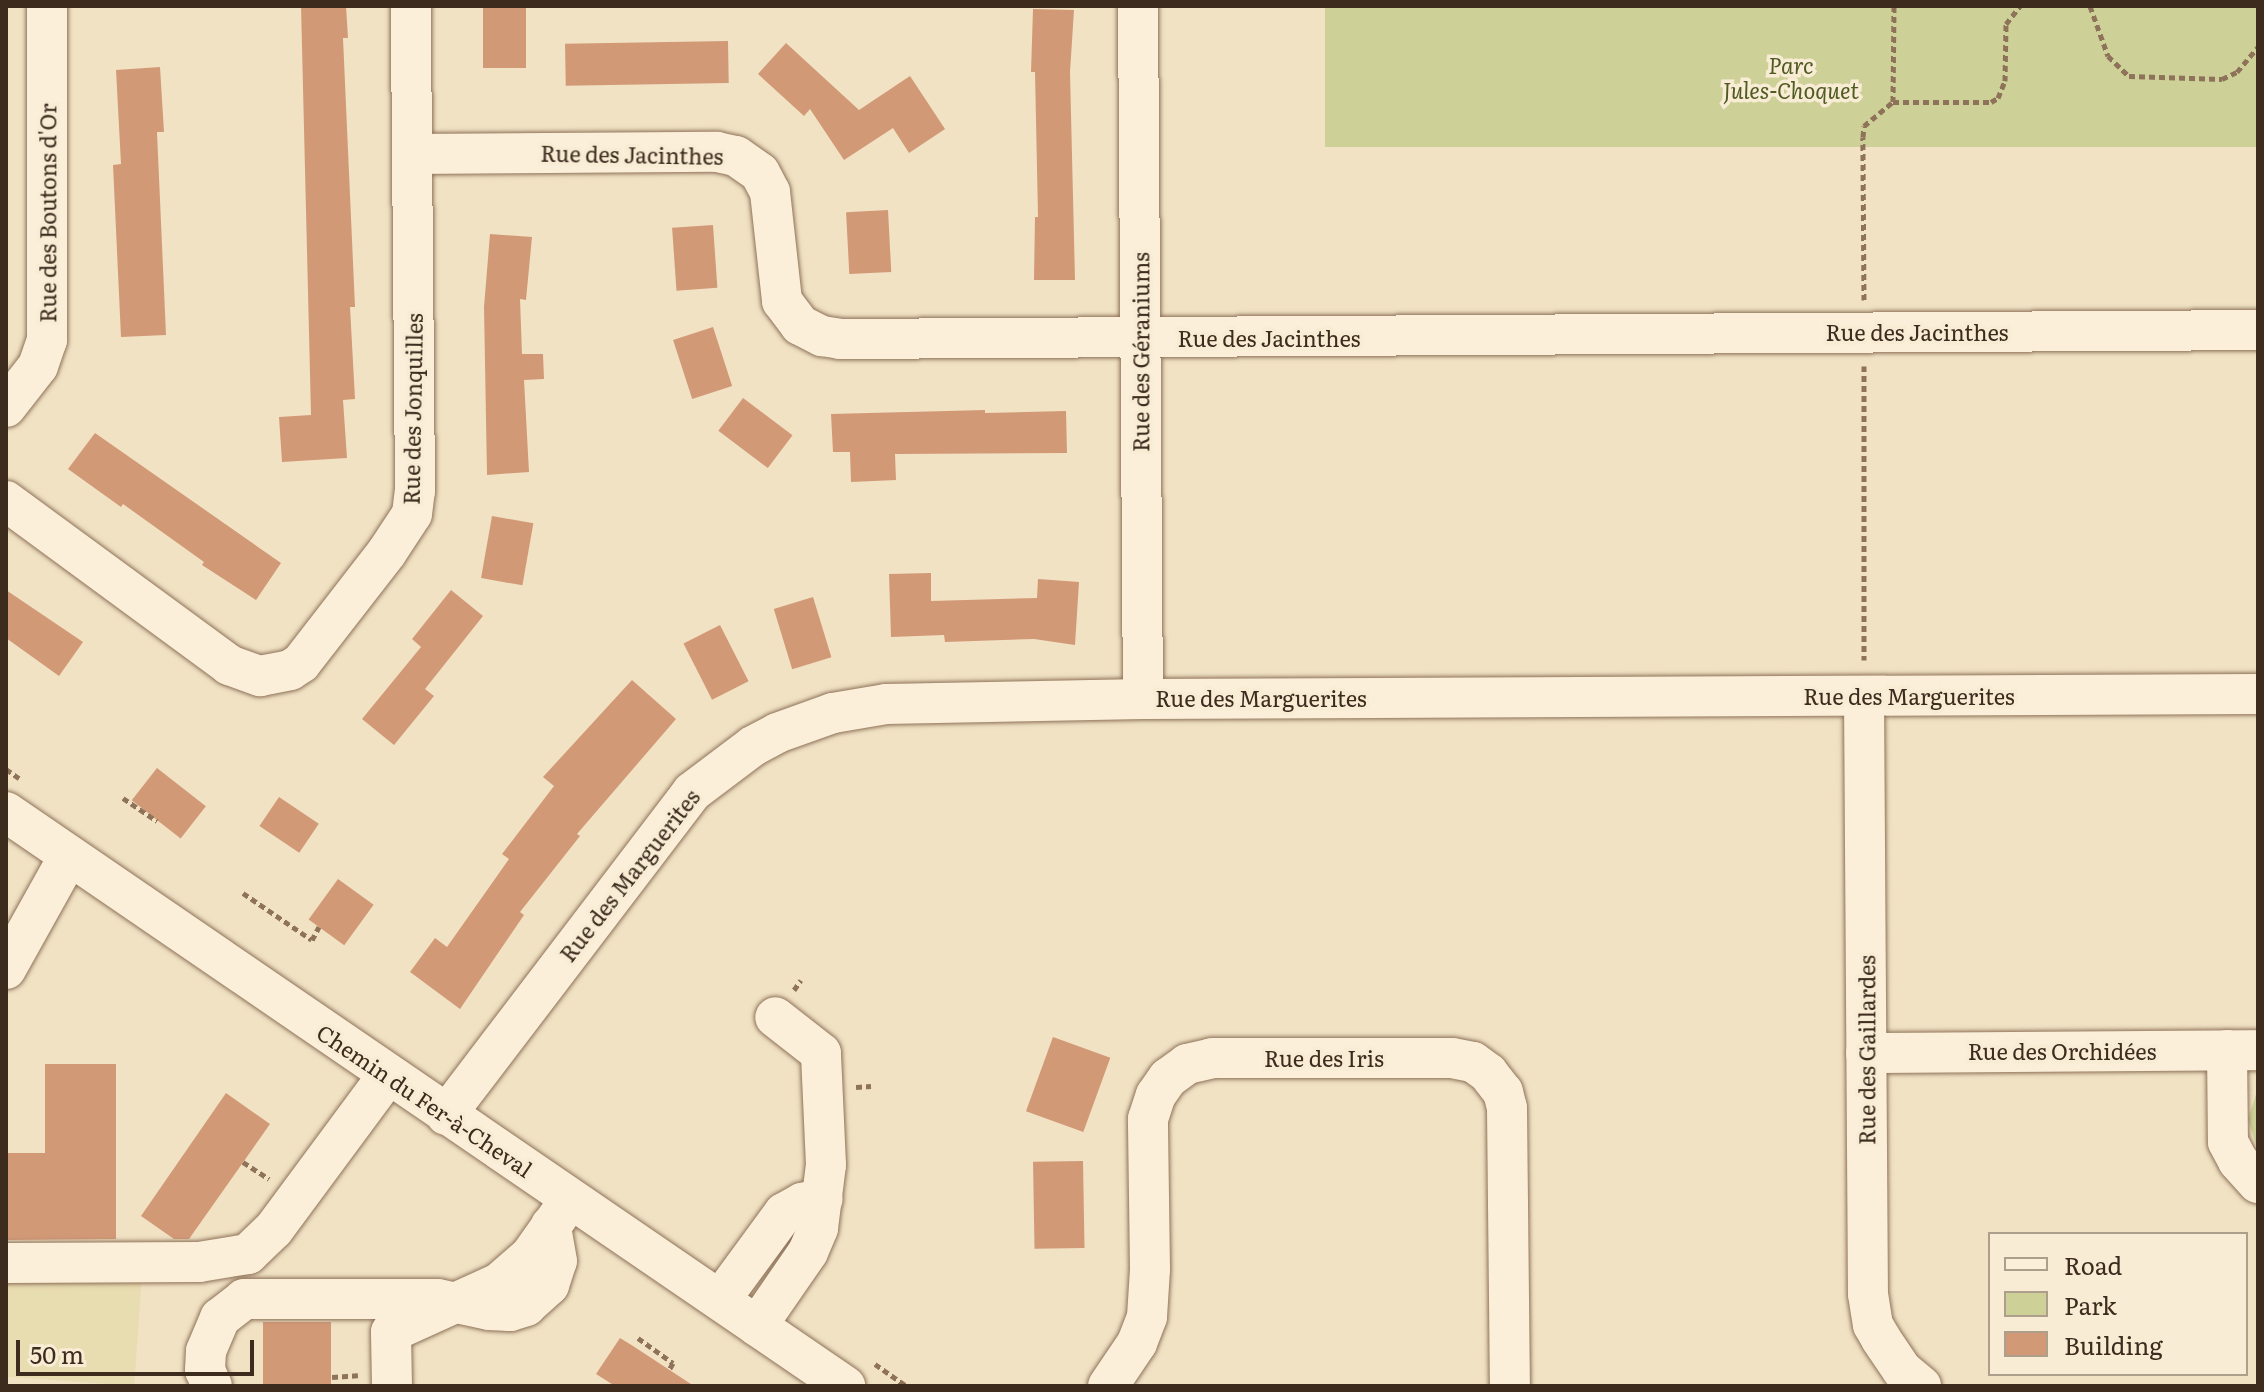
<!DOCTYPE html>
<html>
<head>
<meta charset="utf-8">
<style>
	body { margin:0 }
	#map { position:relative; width:2264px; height:1392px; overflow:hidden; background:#f1e2c4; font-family:Literata,serif }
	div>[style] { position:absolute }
	.farmland>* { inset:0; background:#e8dcb1; transform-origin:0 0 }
	.green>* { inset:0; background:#cdd197; transform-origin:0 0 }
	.building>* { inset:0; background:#d29977; transform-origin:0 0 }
	.path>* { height:5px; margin-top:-2.5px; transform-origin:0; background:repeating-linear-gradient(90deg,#8e7259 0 6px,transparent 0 10px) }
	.roads { filter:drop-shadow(0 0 2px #8e7259) drop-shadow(0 0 2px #8e7259) }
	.minor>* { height:40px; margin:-20px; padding:0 20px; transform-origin:20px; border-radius:20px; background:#fbefd9 }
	span { translate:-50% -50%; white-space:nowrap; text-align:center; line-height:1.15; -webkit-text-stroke:7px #f8ecd5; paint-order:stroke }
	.park-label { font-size:22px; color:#505b23; font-style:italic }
	.street-label { font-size:22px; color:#3d2b1e }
	.frame { position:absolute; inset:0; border:8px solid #3d2b1e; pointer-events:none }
	.legend { position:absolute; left:1988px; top:1232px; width:260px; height:144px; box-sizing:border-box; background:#f8ecd5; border:2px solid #ad9f8c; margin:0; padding:10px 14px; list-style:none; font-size:24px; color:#3d2b1e }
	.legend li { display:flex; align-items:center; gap:16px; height:40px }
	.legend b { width:40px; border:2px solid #ad9f8c }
	.scale { position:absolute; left:16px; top:1340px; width:238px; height:36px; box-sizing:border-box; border:4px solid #3d2b1e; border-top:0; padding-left:10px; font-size:24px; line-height:28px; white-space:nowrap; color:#3d2b1e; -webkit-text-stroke:6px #f8ecd5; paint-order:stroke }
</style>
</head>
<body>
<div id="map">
	<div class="farmland">
		<i style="left:142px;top:1274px;width:112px;height:136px;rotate:94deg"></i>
	</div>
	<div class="green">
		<i style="left:1325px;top:6px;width:933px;height:141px"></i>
		<i style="clip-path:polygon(2258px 1088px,2258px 1151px,2248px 1119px)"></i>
	</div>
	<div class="building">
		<i style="clip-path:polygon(301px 6px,346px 6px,348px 38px,343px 38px,355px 307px,350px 307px,355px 399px,343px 400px,347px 458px,282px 462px,279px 417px,311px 415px)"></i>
		<i style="left:483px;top:6px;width:43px;height:62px"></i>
		<i style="clip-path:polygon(1033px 9px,1074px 10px,1070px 72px,1075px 280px,1034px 280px,1035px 217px,1038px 217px,1035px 72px,1031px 72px)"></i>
		<i style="left:728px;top:41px;width:42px;height:163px;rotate:89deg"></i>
		<i style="clip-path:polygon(786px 43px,859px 110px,910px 76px,945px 129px,909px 153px,893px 128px,844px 160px,810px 109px,804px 116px,758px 74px)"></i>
		<i style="clip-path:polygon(160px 67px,164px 132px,157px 132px,166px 335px,121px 337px,113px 165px,121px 164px,116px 70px)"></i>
		<i style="left:888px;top:210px;width:62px;height:42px;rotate:87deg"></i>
		<i style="left:713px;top:225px;width:63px;height:41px;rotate:86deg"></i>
		<i style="clip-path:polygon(490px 234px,532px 237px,526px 300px,520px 299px,522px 354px,543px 354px,544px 379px,524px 380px,529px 472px,487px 475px,484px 307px)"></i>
		<i style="left:713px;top:327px;width:62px;height:42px;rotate:72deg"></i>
		<i style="left:743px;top:398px;width:62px;height:41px;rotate:37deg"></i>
		<i style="clip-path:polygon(985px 410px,985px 413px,1066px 411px,1067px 453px,895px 454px,896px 480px,851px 482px,850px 452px,833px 452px,831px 414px)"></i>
		<i style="clip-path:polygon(95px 433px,281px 563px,256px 600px,202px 565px,204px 562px,123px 504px,121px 507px,68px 469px)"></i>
		<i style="left:492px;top:516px;width:42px;height:63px;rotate:10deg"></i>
		<i style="clip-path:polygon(931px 573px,931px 601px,1037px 598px,1038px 579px,1079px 582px,1075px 645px,1034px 639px,945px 642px,944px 635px,891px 637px,889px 574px)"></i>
		<i style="clip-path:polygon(6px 590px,83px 642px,59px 676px,6px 638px)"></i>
		<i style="clip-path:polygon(451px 590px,483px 616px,425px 689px,434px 696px,394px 745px,362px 719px,421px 647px,412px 639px)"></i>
		<i style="left:813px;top:597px;width:63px;height:41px;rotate:73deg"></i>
		<i style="left:720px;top:625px;width:63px;height:41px;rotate:63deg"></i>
		<i style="clip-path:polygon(632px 680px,676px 719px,577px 834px,580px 836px,520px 912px,524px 915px,460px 1009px,410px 972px,435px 938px,447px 947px,509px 859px,502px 854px,554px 786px,543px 777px)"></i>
		<i style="left:157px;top:768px;width:62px;height:41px;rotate:38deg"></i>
		<i style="left:279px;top:797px;width:48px;height:35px;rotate:34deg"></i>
		<i style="left:338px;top:879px;width:44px;height:50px;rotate:36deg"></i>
		<i style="left:1053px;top:1037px;width:61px;height:79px;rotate:20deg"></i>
		<i style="clip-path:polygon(45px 1064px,116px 1064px,116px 1239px,6px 1240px,6px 1153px,45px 1153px)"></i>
		<i style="clip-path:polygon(226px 1093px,270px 1124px,189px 1239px,174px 1239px,141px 1216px)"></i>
		<i style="left:1083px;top:1161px;width:87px;height:50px;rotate:89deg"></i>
		<i style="left:263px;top:1322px;width:68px;height:64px"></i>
		<i style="clip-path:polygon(620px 1338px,633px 1346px,694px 1386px,615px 1386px,596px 1374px)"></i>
	</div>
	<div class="path">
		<i style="left:2090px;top:6px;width:53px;rotate:70.2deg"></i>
		<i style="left:2108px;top:56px;width:29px;rotate:44deg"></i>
		<i style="left:2129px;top:76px;width:93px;rotate:1.8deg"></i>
		<i style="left:2222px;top:79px;width:17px;rotate:-25deg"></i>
		<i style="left:2237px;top:72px;width:33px;rotate:-50deg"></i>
		<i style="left:1893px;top:102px;width:98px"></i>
		<i style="left:1991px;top:102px;width:8px;rotate:-30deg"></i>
		<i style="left:1998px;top:98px;width:18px;rotate:-68deg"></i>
		<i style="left:2005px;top:81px;width:57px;rotate:-89deg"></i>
		<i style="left:2006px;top:24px;width:23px;rotate:-52deg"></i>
		<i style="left:1864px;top:300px;width:163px;rotate:-90.4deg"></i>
		<i style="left:1863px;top:137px;width:11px;rotate:-85deg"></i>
		<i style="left:1864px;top:126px;width:38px;rotate:-40deg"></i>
		<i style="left:1893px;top:102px;width:96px;rotate:-89.4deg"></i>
		<i style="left:1864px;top:366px;width:294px;rotate:90deg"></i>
		<i style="left:6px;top:769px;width:16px;rotate:35deg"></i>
		<i style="left:123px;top:798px;width:41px;rotate:34.1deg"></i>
		<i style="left:243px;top:893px;width:83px;rotate:34.3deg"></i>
		<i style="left:312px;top:940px;width:15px;rotate:-62deg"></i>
		<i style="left:794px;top:990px;width:12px;rotate:-55deg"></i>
		<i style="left:856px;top:1087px;width:15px;rotate:-4deg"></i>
		<i style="left:243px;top:1162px;width:31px;rotate:33deg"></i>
		<i style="left:638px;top:1338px;width:43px;rotate:35.5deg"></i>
		<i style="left:673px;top:1363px;width:8px;rotate:120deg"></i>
		<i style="left:875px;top:1364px;width:39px;rotate:35deg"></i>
		<i style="left:332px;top:1377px;width:26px;rotate:-4deg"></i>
	</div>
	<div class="roads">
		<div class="minor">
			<i style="left:1138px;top:6px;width:693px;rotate:89.59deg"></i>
			<i style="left:412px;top:154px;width:305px;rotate:-0.4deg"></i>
			<i style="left:717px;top:152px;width:19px;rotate:12deg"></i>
			<i style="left:736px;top:156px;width:29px;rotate:35deg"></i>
			<i style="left:760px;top:173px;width:21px;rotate:62deg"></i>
			<i style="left:770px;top:192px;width:110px;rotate:83.7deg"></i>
			<i style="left:782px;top:301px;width:30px;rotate:53deg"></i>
			<i style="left:800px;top:325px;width:25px;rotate:27deg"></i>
			<i style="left:822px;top:336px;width:18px;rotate:9deg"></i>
			<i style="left:840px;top:339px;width:1418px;rotate:-0.36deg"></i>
			<i style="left:6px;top:407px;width:52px;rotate:-52deg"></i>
			<i style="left:38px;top:366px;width:28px;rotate:-71deg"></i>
			<i style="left:47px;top:340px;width:334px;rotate:-90deg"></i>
			<i style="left:6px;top:501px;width:277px;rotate:36.3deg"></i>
			<i style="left:229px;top:665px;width:33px;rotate:20deg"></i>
			<i style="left:260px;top:676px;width:31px;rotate:-11deg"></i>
			<i style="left:290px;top:670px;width:13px;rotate:-32deg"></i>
			<i style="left:301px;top:663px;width:140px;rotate:-52.2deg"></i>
			<i style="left:387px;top:552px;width:45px;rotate:-56.7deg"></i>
			<i style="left:412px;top:514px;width:23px;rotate:-83deg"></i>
			<i style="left:415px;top:491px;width:485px;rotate:-90.5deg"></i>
			<i style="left:1864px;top:696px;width:598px;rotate:89.62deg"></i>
			<i style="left:1868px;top:1294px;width:31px;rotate:81deg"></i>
			<i style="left:1873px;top:1325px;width:16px;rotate:60deg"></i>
			<i style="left:1881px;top:1339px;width:37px;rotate:56deg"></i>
			<i style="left:1902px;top:1370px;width:25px;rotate:40deg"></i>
			<i style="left:6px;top:812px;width:1017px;rotate:34.38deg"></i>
			<i style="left:6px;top:969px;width:129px;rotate:-60.9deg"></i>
			<i style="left:2227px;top:1050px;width:92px;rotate:89.4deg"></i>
			<i style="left:2228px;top:1142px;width:21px;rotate:62deg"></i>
			<i style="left:2238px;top:1161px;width:30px;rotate:48deg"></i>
			<i style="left:1866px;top:1053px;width:392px;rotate:-0.4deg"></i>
			<i style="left:446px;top:1115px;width:406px;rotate:-52.7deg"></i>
			<i style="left:692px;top:792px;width:76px;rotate:-37deg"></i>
			<i style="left:753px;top:746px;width:27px;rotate:-28deg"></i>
			<i style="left:777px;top:733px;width:59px;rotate:-19.7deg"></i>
			<i style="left:833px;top:713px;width:54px;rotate:-9.6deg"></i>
			<i style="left:886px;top:704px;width:257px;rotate:-1.1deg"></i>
			<i style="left:1143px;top:699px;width:1115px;rotate:-0.26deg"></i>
			<i style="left:6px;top:1263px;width:193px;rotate:-0.3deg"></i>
			<i style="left:199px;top:1262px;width:50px;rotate:-9.3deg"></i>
			<i style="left:248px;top:1254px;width:36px;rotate:-44deg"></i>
			<i style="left:274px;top:1229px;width:192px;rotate:-53.5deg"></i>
			<i style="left:720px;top:1300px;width:108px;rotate:-53.7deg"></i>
			<i style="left:784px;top:1213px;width:21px;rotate:-29deg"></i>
			<i style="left:802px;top:1203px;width:21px;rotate:-11deg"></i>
			<i style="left:757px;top:1326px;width:90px;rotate:-55.4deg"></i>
			<i style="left:808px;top:1252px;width:26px;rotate:-67deg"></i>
			<i style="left:818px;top:1228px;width:64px;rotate:-82.8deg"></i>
			<i style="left:826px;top:1165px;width:112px;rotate:-92.6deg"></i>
			<i style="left:821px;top:1053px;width:58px;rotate:-142deg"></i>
			<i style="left:212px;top:1386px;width:17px;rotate:-114deg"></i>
			<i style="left:205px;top:1370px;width:19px;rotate:-87deg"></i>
			<i style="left:206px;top:1351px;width:36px;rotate:-67deg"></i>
			<i style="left:220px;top:1318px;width:31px;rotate:-38deg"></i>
			<i style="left:244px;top:1299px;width:194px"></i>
			<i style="left:438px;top:1299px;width:52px;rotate:12.2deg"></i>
			<i style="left:489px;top:1310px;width:21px;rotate:3deg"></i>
			<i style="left:510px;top:1311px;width:17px;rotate:-17deg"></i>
			<i style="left:526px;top:1306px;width:31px;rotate:-42deg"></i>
			<i style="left:549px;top:1285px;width:25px;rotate:-72deg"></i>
			<i style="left:557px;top:1261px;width:36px;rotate:-100deg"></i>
			<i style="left:392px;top:1386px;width:54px;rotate:-91.1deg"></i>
			<i style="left:391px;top:1332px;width:119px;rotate:-24.4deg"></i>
			<i style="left:499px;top:1283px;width:41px;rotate:-41.1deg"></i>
			<i style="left:530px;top:1256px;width:50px;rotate:-54.7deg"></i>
			<i style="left:1108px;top:1386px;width:52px;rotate:-56deg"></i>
			<i style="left:1137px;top:1343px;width:28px;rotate:-69deg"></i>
			<i style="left:1147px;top:1317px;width:48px;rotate:-86.4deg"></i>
			<i style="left:1150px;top:1269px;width:150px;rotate:-90.8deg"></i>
			<i style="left:1148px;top:1119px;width:25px;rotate:-72deg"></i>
			<i style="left:1156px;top:1095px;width:21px;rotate:-55deg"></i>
			<i style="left:1168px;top:1078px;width:24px;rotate:-36deg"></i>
			<i style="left:1187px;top:1064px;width:26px;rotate:-13deg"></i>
			<i style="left:1212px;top:1058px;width:240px"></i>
			<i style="left:1452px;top:1058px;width:21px;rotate:11deg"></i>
			<i style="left:1473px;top:1062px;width:19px;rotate:36deg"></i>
			<i style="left:1488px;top:1073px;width:24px;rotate:52deg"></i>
			<i style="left:1503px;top:1092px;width:16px;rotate:76deg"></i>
			<i style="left:1507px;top:1108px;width:278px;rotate:89.4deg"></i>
		</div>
	</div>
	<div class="park-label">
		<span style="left:1791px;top:77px">Parc<br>Jules-Choquet</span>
	</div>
	<div class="street-label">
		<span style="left:632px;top:154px;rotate:1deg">Rue des Jacinthes</span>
		<span style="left:47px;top:213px;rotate:-90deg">Rue des Boutons d'Or</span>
		<span style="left:1917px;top:332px">Rue des Jacinthes</span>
		<span style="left:1269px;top:338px">Rue des Jacinthes</span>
		<span style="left:1140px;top:352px;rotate:-90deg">Rue des Géraniums</span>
		<span style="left:412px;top:409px;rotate:-89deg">Rue des Jonquilles</span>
		<span style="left:1909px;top:696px">Rue des Marguerites</span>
		<span style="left:1261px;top:698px">Rue des Marguerites</span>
		<span style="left:629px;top:875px;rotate:-52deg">Rue des Marguerites</span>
		<span style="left:1866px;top:1050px;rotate:-90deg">Rue des Gaillardes</span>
		<span style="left:2062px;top:1051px">Rue des Orchidées</span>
		<span style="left:1324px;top:1058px">Rue des Iris</span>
		<span style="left:425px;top:1100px;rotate:34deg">Chemin du Fer-à-Cheval</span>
	</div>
	<div class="frame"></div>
	<ul class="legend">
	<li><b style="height:10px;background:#fbefd9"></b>Road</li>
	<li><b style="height:22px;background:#cdd197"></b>Park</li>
	<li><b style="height:22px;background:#d29977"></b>Building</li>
	</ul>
	<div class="scale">50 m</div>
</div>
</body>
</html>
